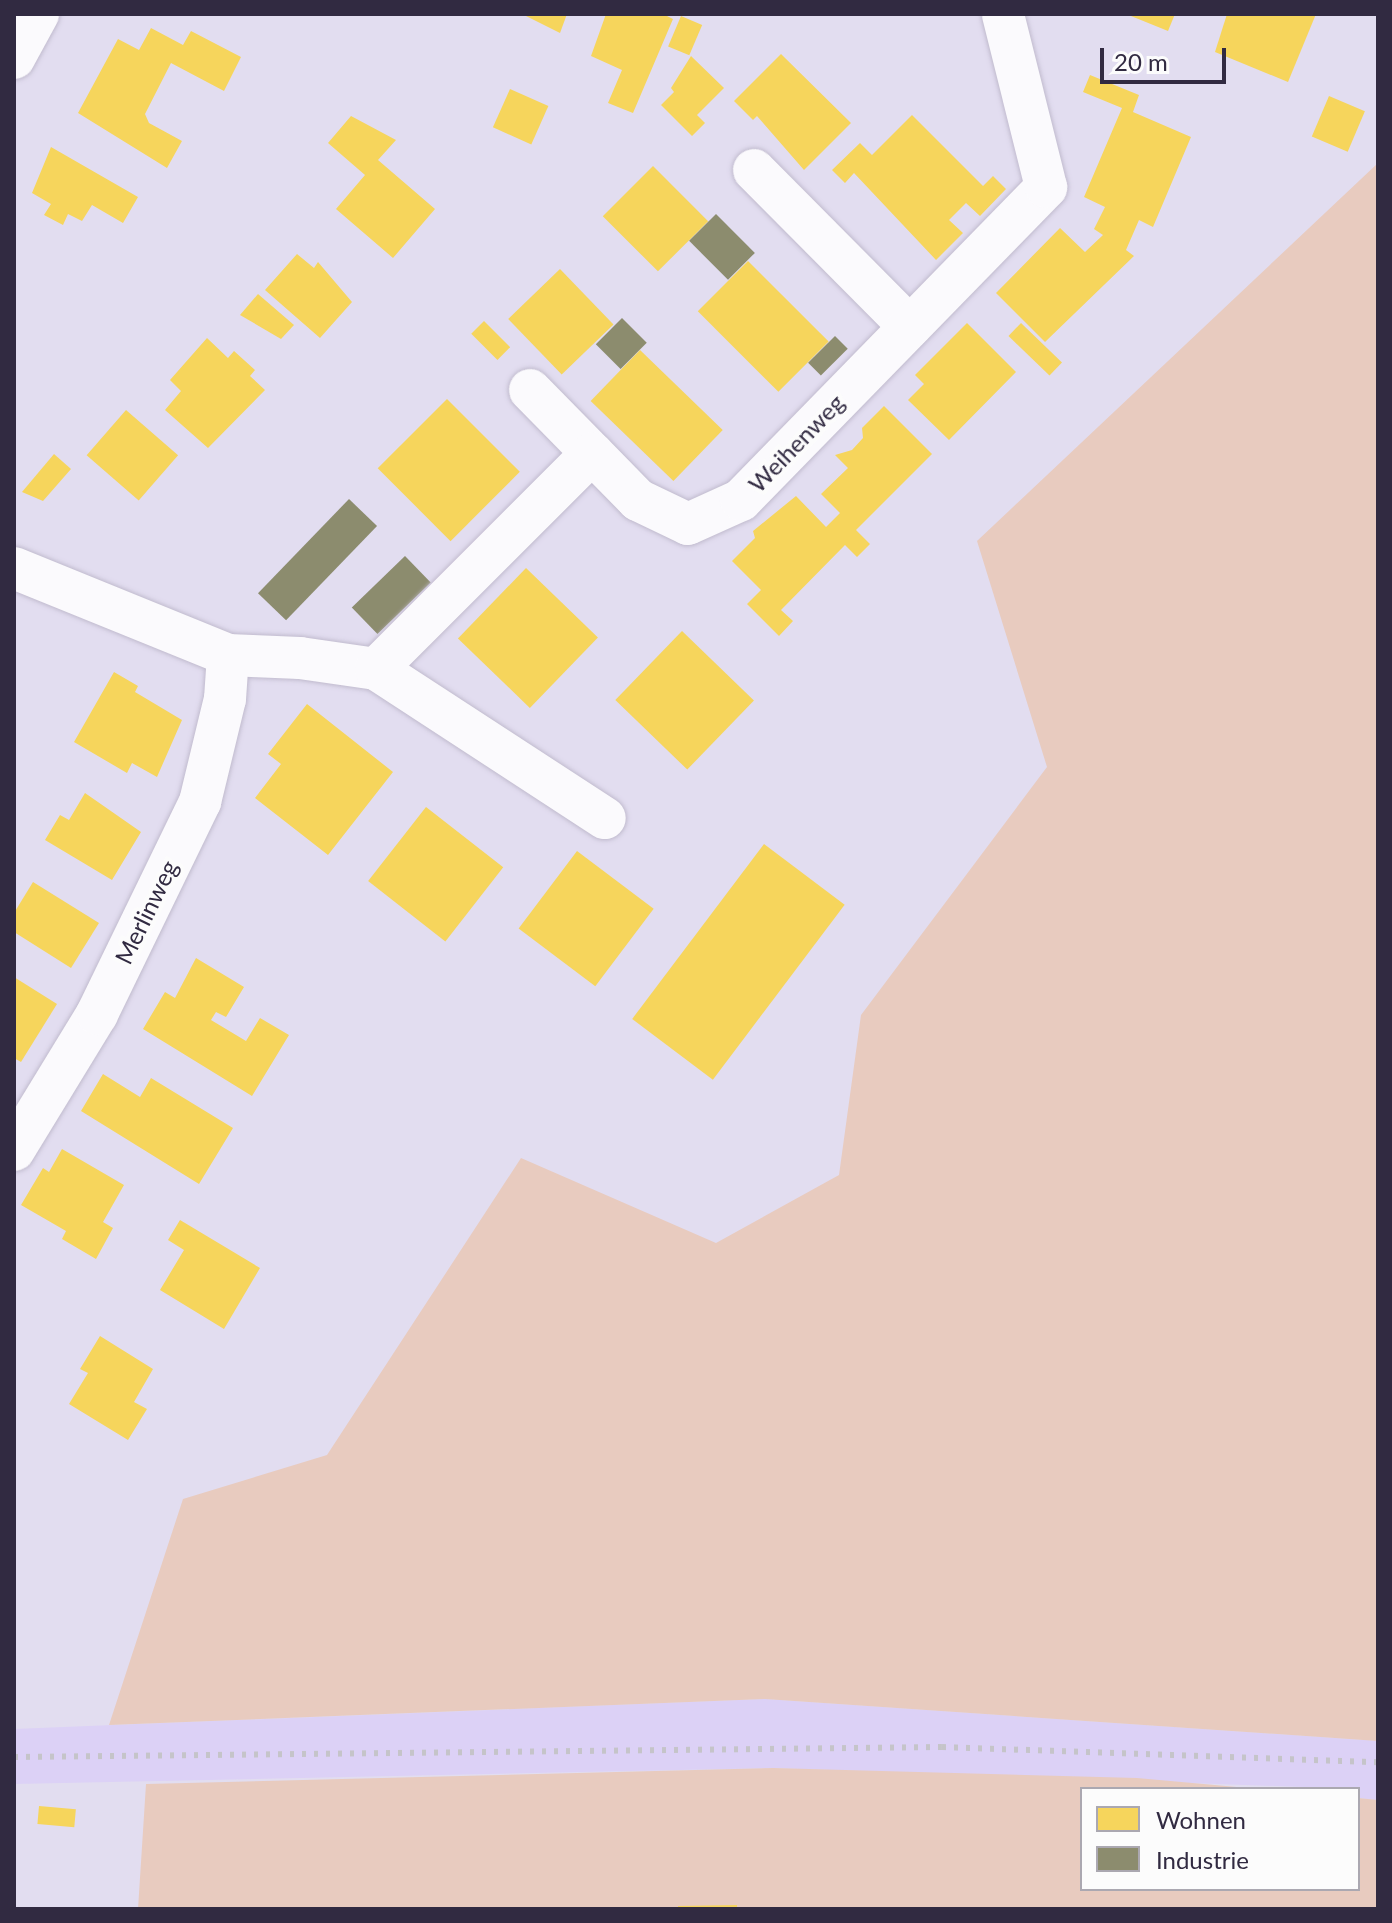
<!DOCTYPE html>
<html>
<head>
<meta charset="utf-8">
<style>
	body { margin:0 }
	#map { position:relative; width:1392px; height:1923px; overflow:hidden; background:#e2ddf0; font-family:Lato,sans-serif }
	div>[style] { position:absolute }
	.built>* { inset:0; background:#dcd1f6 }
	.green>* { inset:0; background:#e8cbbf }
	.homes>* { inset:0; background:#f6d55c; transform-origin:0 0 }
	.industry>* { inset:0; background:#8c8c6e; transform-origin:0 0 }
	.roads { filter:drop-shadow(0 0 2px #c1bbce) drop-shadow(0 0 2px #c1bbce) }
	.minor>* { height:42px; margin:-21px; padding:0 21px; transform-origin:21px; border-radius:21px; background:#fbfafd }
	.rail>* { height:6px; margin-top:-3px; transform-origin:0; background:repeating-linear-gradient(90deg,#c5c4c9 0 4px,transparent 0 12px) }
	span { translate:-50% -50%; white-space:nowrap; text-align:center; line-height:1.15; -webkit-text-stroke:8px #fcfcfc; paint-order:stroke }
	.street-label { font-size:24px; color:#312a41 }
	.frame { position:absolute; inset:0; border:16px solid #312a41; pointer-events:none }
	.legend { position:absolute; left:1080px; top:1787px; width:280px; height:104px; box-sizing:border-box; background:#fcfcfc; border:2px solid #aba8b1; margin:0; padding:10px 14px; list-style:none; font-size:24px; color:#312a41 }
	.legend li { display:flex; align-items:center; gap:16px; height:40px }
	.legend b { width:40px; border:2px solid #aba8b1 }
	.scale { position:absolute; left:1100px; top:48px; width:126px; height:36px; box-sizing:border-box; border:4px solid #312a41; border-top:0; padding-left:10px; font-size:24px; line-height:28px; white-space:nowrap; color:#312a41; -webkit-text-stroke:6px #fcfcfc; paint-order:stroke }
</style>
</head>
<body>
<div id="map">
	<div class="built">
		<i style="clip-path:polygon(765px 1699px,1378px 1741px,1378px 1800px,1358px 1798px,1358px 1789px,773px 1768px,14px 1784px,14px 1729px)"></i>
	</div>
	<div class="green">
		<i style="clip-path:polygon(1378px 163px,1378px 1741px,765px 1699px,109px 1725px,183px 1499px,327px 1455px,521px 1158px,716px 1243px,839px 1175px,861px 1015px,1047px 767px,977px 541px)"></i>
		<i style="clip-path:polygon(773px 1768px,1137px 1778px,1259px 1789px,1082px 1789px,1082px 1889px,1358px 1889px,1358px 1798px,1378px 1800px,1378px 1909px,138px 1909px,146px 1784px)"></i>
	</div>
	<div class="homes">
		<i style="clip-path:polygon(522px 14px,567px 14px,560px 33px)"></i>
		<i style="clip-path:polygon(606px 14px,663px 14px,673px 19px,633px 113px,608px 103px,622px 70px,591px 56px)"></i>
		<i style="clip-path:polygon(1126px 14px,1175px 14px,1168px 31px)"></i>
		<i style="clip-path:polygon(1227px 14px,1316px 14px,1288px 82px,1215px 52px)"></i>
		<i style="left:681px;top:16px;width:23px;height:33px;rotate:23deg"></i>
		<i style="clip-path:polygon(151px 28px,183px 45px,191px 31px,241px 57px,224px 91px,171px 63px,145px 114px,149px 123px,182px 141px,167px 168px,78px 113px,118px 39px,139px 50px)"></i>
		<i style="clip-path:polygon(781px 54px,851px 123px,804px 170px,757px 116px,753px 120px,734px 101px)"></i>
		<i style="clip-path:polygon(691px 56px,724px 88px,697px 115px,705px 123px,692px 136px,661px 105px,674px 92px,671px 88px)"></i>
		<i style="clip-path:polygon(1090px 75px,1139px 95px,1133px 112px,1191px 137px,1153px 227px,1139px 220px,1126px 250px,1134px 256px,1045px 342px,996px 293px,1060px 228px,1085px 252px,1103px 235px,1094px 229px,1105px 207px,1084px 197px,1122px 108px,1083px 92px)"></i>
		<i style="left:510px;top:89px;width:42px;height:42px;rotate:24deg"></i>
		<i style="left:1329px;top:96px;width:39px;height:44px;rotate:23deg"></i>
		<i style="clip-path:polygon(912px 115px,983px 186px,993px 176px,1006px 189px,980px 216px,966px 203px,949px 220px,963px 233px,936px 260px,854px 173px,845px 183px,832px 170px,860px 143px,872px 155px)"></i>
		<i style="clip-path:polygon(351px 116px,396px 140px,378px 160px,435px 209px,393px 258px,336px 209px,365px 175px,328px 143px)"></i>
		<i style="clip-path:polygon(51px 147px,138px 197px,123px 223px,92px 205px,82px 221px,68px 214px,63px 225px,44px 215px,51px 204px,32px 193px)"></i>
		<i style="left:653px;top:166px;width:78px;height:71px;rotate:45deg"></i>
		<i style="clip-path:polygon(297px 254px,314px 268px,318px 262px,352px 302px,320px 338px,265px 290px)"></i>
		<i style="left:748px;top:261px;width:114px;height:71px;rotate:45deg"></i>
		<i style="left:560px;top:269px;width:77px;height:72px;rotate:46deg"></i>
		<i style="clip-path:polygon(258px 294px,294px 325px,281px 339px,240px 315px)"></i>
		<i style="left:484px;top:321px;width:37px;height:18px;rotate:45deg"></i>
		<i style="clip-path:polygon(967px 323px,1016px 372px,949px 440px,908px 400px,924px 384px,915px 375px)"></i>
		<i style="left:1021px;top:323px;width:57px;height:18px;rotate:44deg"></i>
		<i style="clip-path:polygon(207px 338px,228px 358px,234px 351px,255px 370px,250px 376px,265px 390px,208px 448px,165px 410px,181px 391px,170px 380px)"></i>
		<i style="left:640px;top:350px;width:115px;height:71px;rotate:44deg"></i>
		<i style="left:447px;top:399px;width:103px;height:98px;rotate:45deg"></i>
		<i style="clip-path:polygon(884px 406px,932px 454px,856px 530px,870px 544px,857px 557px,845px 545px,781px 610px,793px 621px,779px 636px,747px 604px,761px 590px,732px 561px,755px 538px,753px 531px,796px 496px,826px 527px,840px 513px,821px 494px,848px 468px,835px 455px,852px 450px,863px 438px,862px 428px)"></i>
		<i style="left:126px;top:410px;width:69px;height:60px;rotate:41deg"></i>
		<i style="clip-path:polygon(54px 454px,71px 469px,43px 501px,22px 492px)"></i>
		<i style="left:526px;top:568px;width:100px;height:98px;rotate:44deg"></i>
		<i style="left:682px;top:631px;width:100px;height:96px;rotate:44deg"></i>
		<i style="clip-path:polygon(114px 672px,138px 686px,135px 692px,182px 720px,157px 777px,132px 763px,127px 773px,74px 742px)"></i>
		<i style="clip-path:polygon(307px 704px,393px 772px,328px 855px,255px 798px,281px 764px,268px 754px)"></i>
		<i style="clip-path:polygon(85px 793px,141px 832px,112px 880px,45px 840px,60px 815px,69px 820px)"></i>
		<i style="left:426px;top:807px;width:98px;height:94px;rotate:38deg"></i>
		<i style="left:764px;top:844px;width:101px;height:219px;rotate:37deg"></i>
		<i style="left:577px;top:851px;width:96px;height:97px;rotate:37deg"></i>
		<i style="clip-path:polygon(33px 882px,99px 923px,71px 968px,14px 932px,14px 913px)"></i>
		<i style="clip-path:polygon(196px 958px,244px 987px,226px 1017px,216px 1012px,211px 1020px,246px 1041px,260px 1018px,289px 1035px,252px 1096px,143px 1029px,165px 992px,175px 998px)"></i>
		<i style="clip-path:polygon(14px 977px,57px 1004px,21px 1062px,14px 1058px)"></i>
		<i style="clip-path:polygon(103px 1074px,140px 1097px,151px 1078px,233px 1128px,199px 1184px,81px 1111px)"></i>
		<i style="clip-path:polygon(62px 1149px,124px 1185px,103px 1222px,113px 1228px,96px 1259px,62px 1239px,66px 1231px,21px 1205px,43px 1168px,49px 1172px)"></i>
		<i style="clip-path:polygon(180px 1220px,260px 1268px,224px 1329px,160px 1290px,184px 1250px,168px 1240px)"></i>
		<i style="clip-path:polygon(100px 1336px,153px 1369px,134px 1402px,147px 1409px,128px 1440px,69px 1404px,88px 1373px,80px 1369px)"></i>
		<i style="left:39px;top:1806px;width:37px;height:18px;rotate:5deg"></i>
		<i style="clip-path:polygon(737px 1905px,737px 1909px,678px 1909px,678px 1906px)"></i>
	</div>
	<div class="industry">
		<i style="left:716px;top:214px;width:55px;height:38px;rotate:45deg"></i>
		<i style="left:622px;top:318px;width:35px;height:37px;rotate:45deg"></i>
		<i style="left:835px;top:336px;width:18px;height:38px;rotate:45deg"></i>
		<i style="left:349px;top:499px;width:39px;height:131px;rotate:44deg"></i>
		<i style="left:405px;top:556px;width:37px;height:74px;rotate:46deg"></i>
	</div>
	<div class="roads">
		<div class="minor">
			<i style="left:14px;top:58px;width:50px;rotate:-61.4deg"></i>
			<i style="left:754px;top:170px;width:221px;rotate:45.2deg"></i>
			<i style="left:530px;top:390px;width:88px;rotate:45.5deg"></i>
			<i style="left:14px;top:568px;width:231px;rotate:22.1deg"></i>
			<i style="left:228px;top:655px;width:72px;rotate:2.4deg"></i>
			<i style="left:300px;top:658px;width:77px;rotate:8.2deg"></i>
			<i style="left:376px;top:669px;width:273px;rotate:33.1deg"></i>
			<i style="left:376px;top:669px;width:305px;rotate:-45deg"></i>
			<i style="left:592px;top:453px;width:66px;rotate:45.6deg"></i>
			<i style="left:638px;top:500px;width:55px;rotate:25.6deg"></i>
			<i style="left:688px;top:524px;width:58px;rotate:-24.4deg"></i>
			<i style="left:741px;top:500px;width:437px;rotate:-45.7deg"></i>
			<i style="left:1046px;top:187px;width:178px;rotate:-104deg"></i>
			<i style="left:14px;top:1150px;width:159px;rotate:-58.6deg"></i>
			<i style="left:97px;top:1014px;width:236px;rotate:-64.1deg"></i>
			<i style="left:200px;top:802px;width:106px;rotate:-76.4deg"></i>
			<i style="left:225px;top:699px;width:44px;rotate:-86.1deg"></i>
		</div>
	</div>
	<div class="rail">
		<i style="left:14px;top:1757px;width:928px;rotate:-0.62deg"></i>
		<i style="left:942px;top:1747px;width:436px;rotate:2deg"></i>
	</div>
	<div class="street-label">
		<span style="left:796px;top:443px;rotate:-46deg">Weihenweg</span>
		<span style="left:146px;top:912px;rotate:-64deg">Merlinweg</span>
	</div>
	<div class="frame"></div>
	<ul class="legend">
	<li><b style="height:22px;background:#f6d55c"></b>Wohnen</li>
	<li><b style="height:22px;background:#8c8c6e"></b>Industrie</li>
	</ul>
	<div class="scale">20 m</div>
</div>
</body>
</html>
